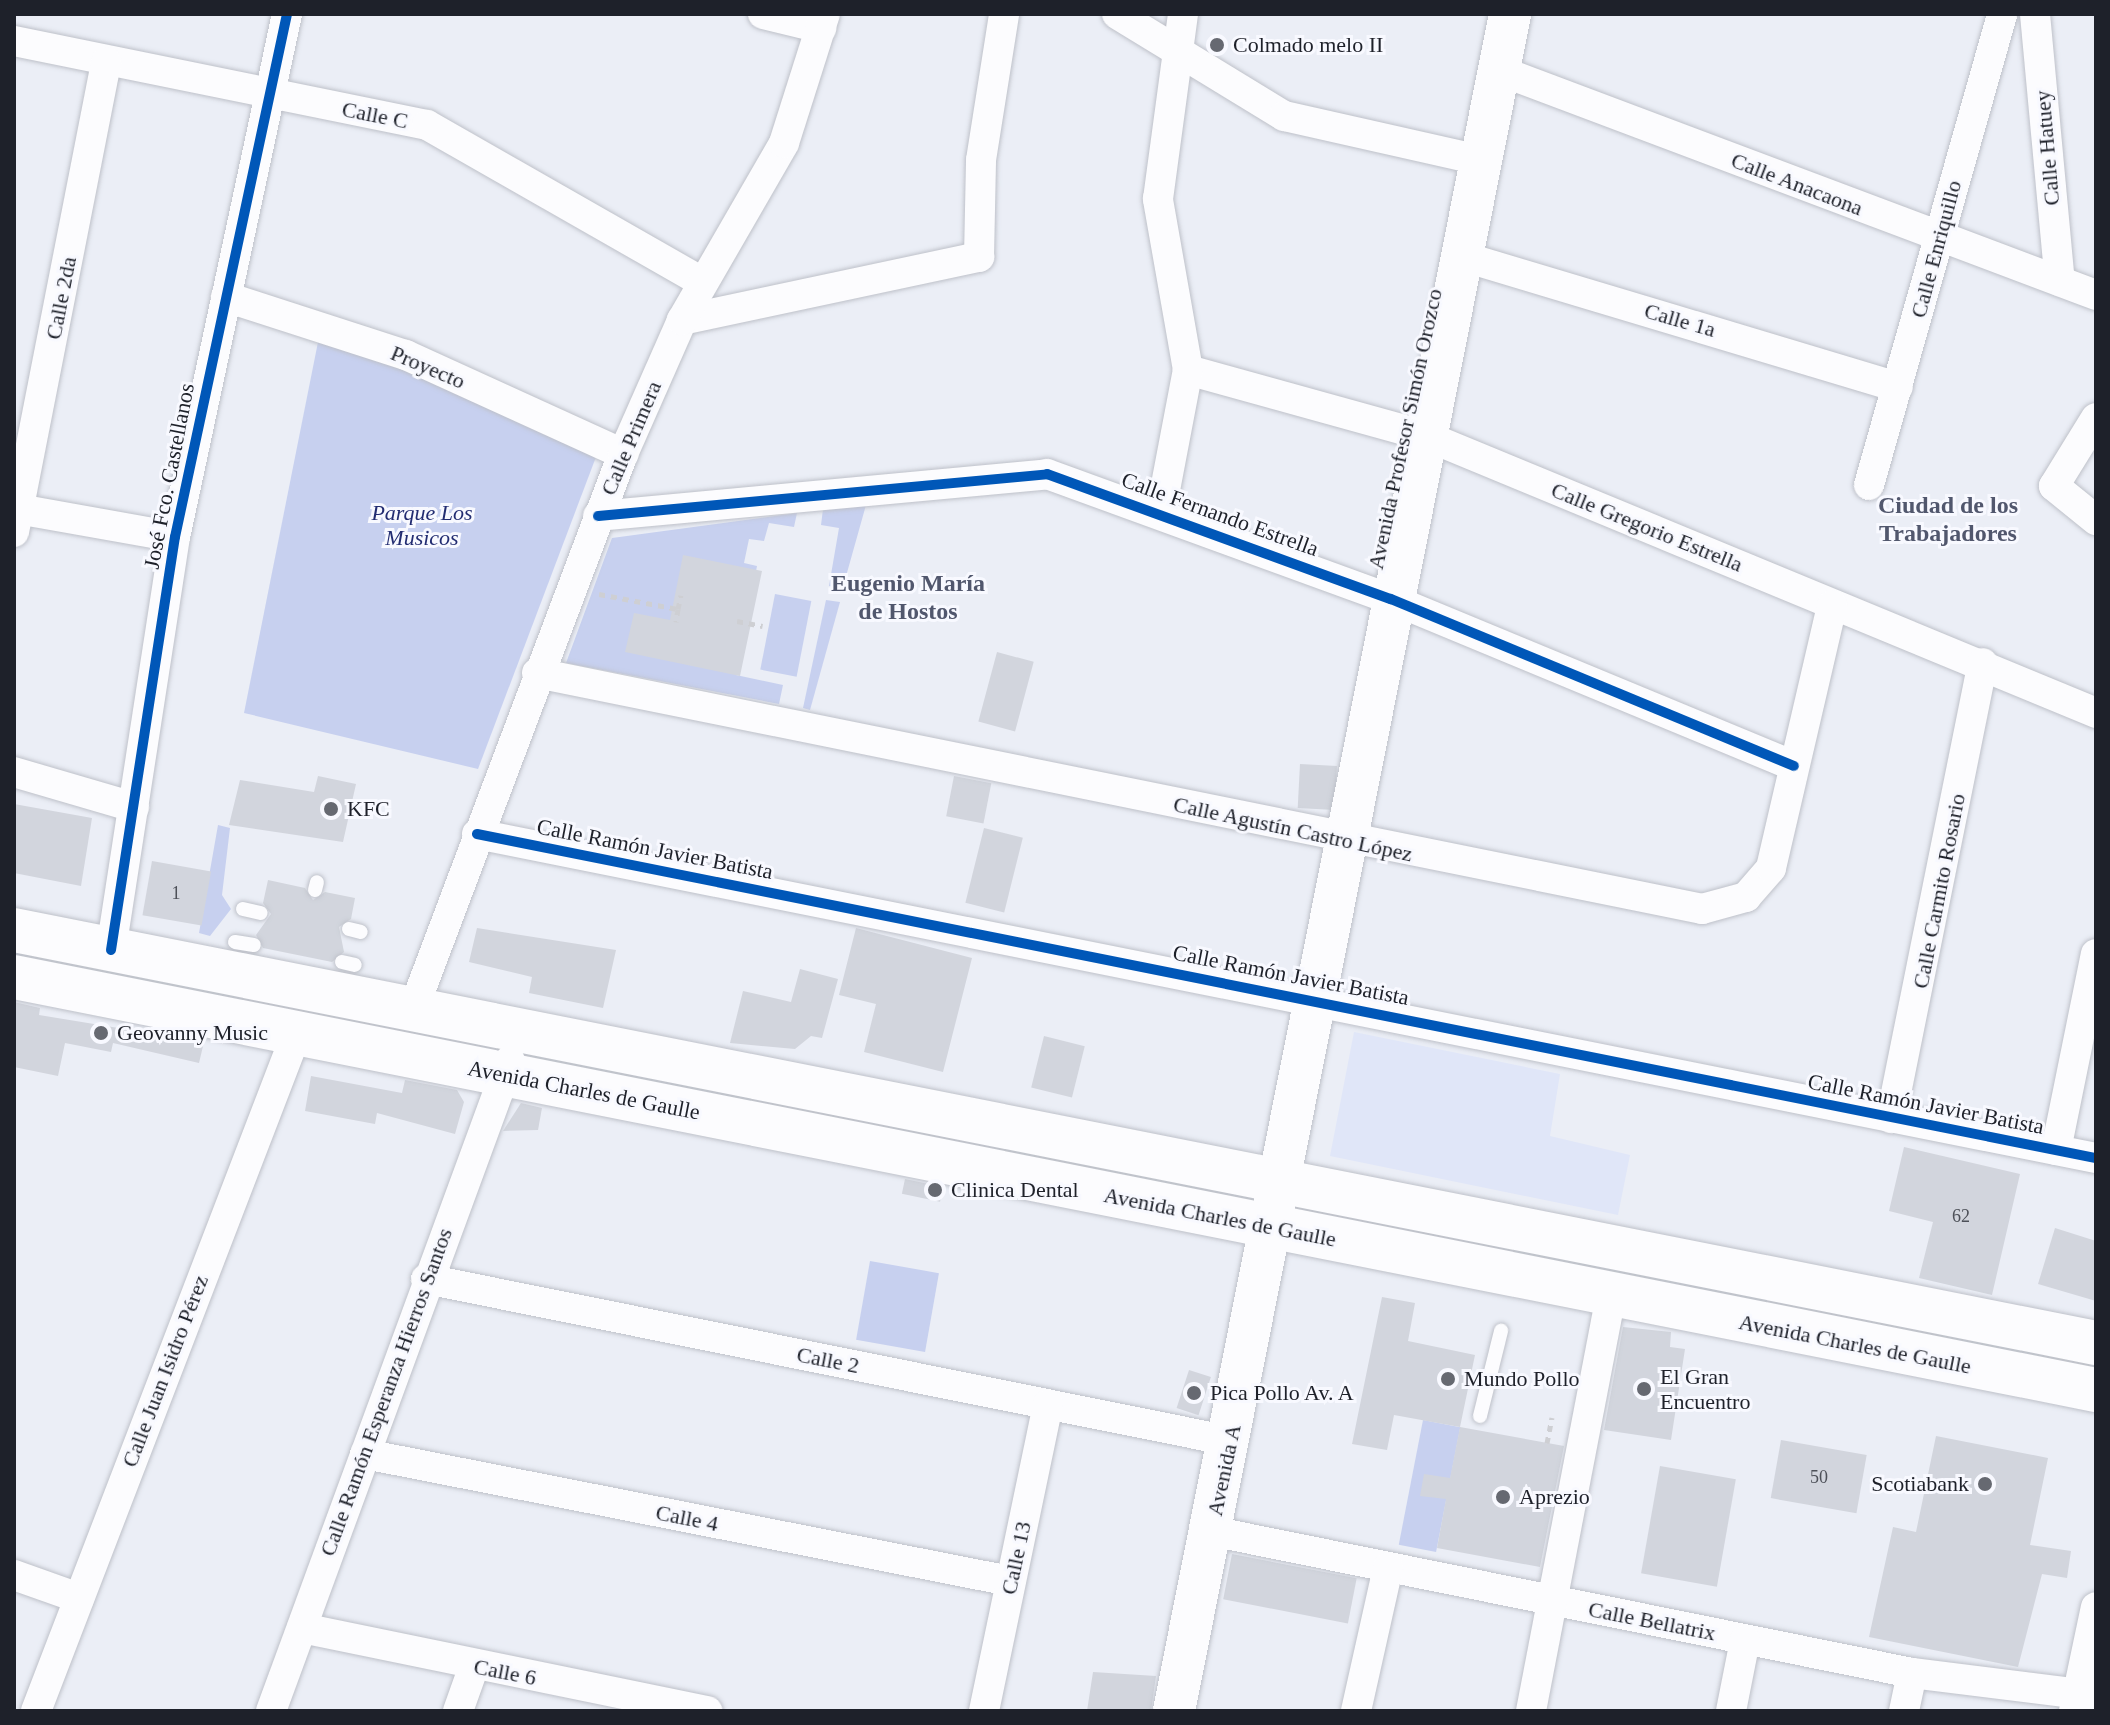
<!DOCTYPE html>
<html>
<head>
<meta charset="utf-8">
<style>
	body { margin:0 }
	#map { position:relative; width:2110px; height:1725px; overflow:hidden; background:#ebeef6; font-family:Georgia,serif }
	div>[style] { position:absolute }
	.built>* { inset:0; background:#e0e6f8 }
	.green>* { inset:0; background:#c7d0ef; transform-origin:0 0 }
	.building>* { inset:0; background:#d2d5dd; transform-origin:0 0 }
	.path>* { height:5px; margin-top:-2.5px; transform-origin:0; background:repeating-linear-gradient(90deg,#cecfd3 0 6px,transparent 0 12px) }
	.roads { filter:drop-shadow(0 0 2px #bec1c9) drop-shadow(0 0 2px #bec1c9) }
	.service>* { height:14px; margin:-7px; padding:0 7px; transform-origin:7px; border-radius:7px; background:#fcfcfe }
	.minor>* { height:30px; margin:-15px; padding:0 15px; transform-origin:15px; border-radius:15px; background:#fcfcfe }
	.secondary>* { height:42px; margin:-21px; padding:0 21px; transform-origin:21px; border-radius:21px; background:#fcfcfe }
	.primary>* { height:44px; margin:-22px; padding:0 22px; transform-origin:22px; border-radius:22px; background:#fcfcfe }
	.cycleway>* { height:10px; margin:-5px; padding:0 5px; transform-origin:5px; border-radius:5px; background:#0057b8 }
	.dots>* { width:22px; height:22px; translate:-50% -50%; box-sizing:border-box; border:4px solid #f8f9ff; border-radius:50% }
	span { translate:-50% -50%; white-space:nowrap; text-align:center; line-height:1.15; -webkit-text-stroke:6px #f8f9ff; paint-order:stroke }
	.number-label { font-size:18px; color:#4d5058 }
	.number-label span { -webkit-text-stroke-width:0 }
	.poi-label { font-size:22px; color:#1e212a }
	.left { translate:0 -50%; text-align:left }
	.right { translate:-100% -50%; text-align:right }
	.street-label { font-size:22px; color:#1e212a }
	.park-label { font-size:22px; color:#222c71; font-style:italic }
	.neighbourhood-label { font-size:24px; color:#51576d; font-weight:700 }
	.frame { position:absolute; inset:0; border:16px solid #1e212a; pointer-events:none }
</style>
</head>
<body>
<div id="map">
	<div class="built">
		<i style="clip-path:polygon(1354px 1032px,1560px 1074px,1550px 1136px,1630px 1155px,1618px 1215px,1330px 1156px)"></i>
	</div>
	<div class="green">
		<i style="clip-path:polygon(319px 337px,398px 362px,599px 449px,478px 769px,244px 713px)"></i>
		<i style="clip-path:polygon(866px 505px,843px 587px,829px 586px,839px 528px,821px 525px,823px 509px)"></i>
		<i style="clip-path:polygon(797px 513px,794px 527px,769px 523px,764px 541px,749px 539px,744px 563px,757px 566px,736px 675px,783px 685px,779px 704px,566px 663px,612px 538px)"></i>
		<i style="left:775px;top:594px;width:37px;height:77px;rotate:11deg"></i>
		<i style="clip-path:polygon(826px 600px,840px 602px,810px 710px,803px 708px)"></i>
		<i style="clip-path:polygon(218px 825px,230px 828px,222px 895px,231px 909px,210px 936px,199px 933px)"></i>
		<i style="left:870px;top:1261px;width:70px;height:80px;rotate:10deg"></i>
		<i style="left:1423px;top:1420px;width:38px;height:127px;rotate:11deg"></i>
	</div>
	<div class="building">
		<i style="clip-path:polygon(683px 555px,762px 571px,740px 676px,625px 652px,634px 613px,670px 620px)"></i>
		<i style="left:997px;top:652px;width:38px;height:72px;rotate:15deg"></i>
		<i style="left:1300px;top:764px;width:37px;height:44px;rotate:3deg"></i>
		<i style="clip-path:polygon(318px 776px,356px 784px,343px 842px,229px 825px,240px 780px,314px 792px)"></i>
		<i style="left:954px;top:776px;width:38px;height:41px;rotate:11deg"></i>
		<i style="clip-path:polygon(14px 804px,92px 818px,81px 886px,14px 873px)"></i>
		<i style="left:984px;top:828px;width:40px;height:77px;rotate:14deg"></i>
		<i style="left:152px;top:861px;width:60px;height:55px;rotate:10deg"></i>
		<i style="clip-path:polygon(268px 880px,305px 888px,313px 900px,325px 892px,355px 898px,351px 919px,339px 927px,344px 952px,332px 962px,263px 948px,256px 935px,271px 914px,263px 903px)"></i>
		<i style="clip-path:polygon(477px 928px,616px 950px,603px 1008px,529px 993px,532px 977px,469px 962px)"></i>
		<i style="clip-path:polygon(856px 928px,972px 958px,943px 1072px,864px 1052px,876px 1004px,839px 995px)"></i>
		<i style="clip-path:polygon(800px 969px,838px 979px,822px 1038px,811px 1036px,795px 1049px,730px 1043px,743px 991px,791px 1002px)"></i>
		<i style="clip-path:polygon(14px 1002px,40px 1008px,39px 1015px,204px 1042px,199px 1063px,113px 1043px,111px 1052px,65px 1043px,58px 1076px,14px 1067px)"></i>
		<i style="left:1044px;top:1036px;width:42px;height:53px;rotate:14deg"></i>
		<i style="clip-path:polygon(311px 1076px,402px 1093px,405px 1080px,457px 1090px,464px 1102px,455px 1134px,377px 1113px,375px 1124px,305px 1111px)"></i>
		<i style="clip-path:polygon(521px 1103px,542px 1108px,538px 1130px,503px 1131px)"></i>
		<i style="clip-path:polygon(1904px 1147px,2020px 1174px,1992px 1295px,1919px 1278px,1933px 1222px,1889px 1211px)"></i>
		<i style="left:905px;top:1179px;width:39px;height:15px;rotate:12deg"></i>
		<i style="clip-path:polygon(2055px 1228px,2096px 1241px,2096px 1301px,2038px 1284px)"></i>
		<i style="clip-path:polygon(1382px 1297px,1415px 1303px,1408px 1341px,1475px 1355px,1460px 1427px,1394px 1415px,1387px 1450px,1352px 1444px)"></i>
		<i style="clip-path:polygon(1623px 1327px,1671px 1332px,1670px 1347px,1685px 1349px,1671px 1440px,1604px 1430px)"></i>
		<i style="left:1189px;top:1370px;width:23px;height:40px;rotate:18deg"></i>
		<i style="clip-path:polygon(1460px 1427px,1564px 1446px,1540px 1567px,1437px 1548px,1446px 1499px,1420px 1496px,1424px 1474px,1450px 1478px)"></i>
		<i style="clip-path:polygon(1936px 1436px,2048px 1458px,2030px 1545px,2071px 1551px,2067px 1578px,2042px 1574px,2018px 1667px,1869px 1637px,1893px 1527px,1916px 1532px)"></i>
		<i style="left:1781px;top:1440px;width:87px;height:59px;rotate:10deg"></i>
		<i style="left:1660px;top:1466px;width:77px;height:109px;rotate:10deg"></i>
		<i style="left:1232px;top:1554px;width:127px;height:46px;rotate:11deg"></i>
		<i style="clip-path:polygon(1093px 1672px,1156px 1676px,1151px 1711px,1087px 1711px)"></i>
	</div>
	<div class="path">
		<i style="left:599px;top:594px;width:80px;rotate:10.8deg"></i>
		<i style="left:678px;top:609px;width:13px;rotate:99deg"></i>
		<i style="left:678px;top:609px;width:14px;rotate:-78deg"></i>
		<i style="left:737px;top:621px;width:26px;rotate:11deg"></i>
		<i style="left:1547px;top:1443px;width:26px;rotate:-79deg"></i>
	</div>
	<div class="roads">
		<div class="service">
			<i style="left:315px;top:890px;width:8px;rotate:-76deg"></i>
			<i style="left:243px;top:909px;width:18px;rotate:13deg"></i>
			<i style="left:349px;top:929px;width:12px;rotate:14deg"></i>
			<i style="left:235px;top:942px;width:19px;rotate:9deg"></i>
			<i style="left:342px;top:962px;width:13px;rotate:13deg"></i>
			<i style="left:1480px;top:1416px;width:88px;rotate:-76.1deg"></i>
		</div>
		<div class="minor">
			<i style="left:763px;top:14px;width:60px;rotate:13.6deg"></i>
			<i style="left:1117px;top:14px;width:196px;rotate:31.4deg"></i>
			<i style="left:1284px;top:116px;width:201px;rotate:12.7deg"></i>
			<i style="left:2035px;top:14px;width:268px;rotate:84.7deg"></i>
			<i style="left:14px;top:41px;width:421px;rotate:11.5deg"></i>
			<i style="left:427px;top:125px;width:317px;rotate:29.7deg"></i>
			<i style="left:1498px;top:70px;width:639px;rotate:20.62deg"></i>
			<i style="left:1461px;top:256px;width:456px;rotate:16.7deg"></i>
			<i style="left:226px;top:297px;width:189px;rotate:17.9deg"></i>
			<i style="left:406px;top:355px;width:239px;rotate:24.5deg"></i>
			<i style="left:682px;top:320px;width:304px;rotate:-12deg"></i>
			<i style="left:979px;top:257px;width:97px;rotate:-88.8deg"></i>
			<i style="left:981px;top:160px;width:148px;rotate:-81deg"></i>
			<i style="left:1188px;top:370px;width:247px;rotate:15.5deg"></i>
			<i style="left:1426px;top:436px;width:725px;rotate:22.46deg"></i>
			<i style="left:2096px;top:418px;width:80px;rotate:121.7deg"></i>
			<i style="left:2054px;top:486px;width:54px;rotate:39deg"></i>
			<i style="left:1869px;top:485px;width:489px;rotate:-74.2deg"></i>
			<i style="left:18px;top:509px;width:159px;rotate:10.1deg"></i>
			<i style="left:1161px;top:511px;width:144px;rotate:-79.2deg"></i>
			<i style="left:1188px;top:370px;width:174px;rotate:-100deg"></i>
			<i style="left:1158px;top:199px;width:187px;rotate:-82.3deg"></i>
			<i style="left:598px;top:516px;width:451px;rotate:-5.3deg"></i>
			<i style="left:1047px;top:474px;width:366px;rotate:20deg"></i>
			<i style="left:1391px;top:599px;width:436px;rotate:22.5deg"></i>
			<i style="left:14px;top:532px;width:479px;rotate:-78.9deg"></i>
			<i style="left:537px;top:673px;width:1189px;rotate:11.45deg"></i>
			<i style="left:1702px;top:909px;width:46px;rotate:-15.3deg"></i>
			<i style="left:1746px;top:897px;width:38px;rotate:-49deg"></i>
			<i style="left:1771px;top:868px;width:270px;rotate:-76.9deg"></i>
			<i style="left:14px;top:772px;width:125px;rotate:16.3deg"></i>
			<i style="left:477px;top:834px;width:1651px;rotate:11.32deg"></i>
			<i style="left:111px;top:950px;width:418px;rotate:-81.2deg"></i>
			<i style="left:175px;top:537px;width:535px;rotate:-77.91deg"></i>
			<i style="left:413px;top:1010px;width:594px;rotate:-69.31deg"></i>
			<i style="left:623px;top:454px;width:146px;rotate:-66.2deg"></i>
			<i style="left:682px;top:320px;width:204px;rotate:-60deg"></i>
			<i style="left:784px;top:143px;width:135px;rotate:-72.4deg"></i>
			<i style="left:1891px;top:1118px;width:464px;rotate:-78.6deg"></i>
			<i style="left:2056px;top:1150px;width:200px;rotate:-78.5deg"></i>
			<i style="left:426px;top:1279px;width:820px;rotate:11.39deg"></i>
			<i style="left:365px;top:1454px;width:657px;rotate:11.14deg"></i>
			<i style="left:1211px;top:1531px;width:715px;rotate:11.45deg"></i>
			<i style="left:1912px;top:1673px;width:185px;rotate:7.1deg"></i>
			<i style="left:14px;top:1575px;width:69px;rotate:19.5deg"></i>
			<i style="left:302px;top:1628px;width:414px;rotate:11.6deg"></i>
			<i style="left:36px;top:1711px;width:727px;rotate:-68.97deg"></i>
			<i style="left:271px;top:1711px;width:693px;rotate:-69.84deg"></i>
			<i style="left:458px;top:1711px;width:48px;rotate:-70.4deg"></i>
			<i style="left:984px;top:1711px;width:313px;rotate:-78.2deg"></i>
			<i style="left:1356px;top:1711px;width:147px;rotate:-77.4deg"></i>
			<i style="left:1531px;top:1711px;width:423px;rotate:-79.1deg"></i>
			<i style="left:1731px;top:1711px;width:72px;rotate:-78.8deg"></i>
			<i style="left:1904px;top:1711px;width:39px;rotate:-78deg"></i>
			<i style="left:2074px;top:1711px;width:106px;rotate:-78.1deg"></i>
		</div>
		<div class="secondary">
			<i style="left:1174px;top:1711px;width:1730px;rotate:-78.8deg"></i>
		</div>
		<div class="primary">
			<i style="left:14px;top:930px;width:2123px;rotate:11.22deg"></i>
			<i style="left:14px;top:977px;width:2123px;rotate:11.22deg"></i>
		</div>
	</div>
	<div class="cycleway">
		<i style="left:598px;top:516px;width:451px;rotate:-5.3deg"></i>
		<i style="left:1047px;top:474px;width:366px;rotate:20deg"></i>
		<i style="left:1391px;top:599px;width:436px;rotate:22.5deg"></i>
		<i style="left:477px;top:834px;width:1651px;rotate:11.32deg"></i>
		<i style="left:111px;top:950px;width:418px;rotate:-81.2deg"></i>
		<i style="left:175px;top:537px;width:535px;rotate:-77.91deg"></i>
	</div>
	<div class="dots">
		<i style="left:1217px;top:45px;background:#666971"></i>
		<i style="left:331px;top:809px;background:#666971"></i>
		<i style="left:101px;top:1033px;background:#666971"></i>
		<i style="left:935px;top:1190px;background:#666971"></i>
		<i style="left:1448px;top:1379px;background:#666971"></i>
		<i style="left:1644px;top:1389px;background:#666971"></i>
		<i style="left:1194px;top:1393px;background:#666971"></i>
		<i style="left:1985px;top:1484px;background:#666971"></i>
		<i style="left:1503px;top:1497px;background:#666971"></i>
	</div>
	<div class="number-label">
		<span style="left:176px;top:893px">1</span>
		<span style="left:1961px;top:1216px">62</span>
		<span style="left:1819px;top:1477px">50</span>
	</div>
	<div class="poi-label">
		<span class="left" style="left:1233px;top:45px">Colmado melo II</span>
		<span class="left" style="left:347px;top:809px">KFC</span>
		<span class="left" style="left:117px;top:1033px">Geovanny Music</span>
		<span class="left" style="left:951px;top:1190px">Clinica Dental</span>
		<span class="left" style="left:1660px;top:1389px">El Gran<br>Encuentro</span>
		<span class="left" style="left:1464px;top:1379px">Mundo Pollo</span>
		<span class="left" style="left:1210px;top:1393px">Pica Pollo Av. A</span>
		<span class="right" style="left:1969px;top:1484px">Scotiabank</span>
		<span class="left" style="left:1519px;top:1497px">Aprezio</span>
	</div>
	<div class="street-label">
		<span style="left:375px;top:115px;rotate:11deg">Calle C</span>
		<span style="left:2047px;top:148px;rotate:-95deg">Calle Hatuey</span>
		<span style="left:1797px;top:184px;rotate:21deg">Calle Anacaona</span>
		<span style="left:1936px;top:249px;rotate:-75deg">Calle Enriquillo</span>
		<span style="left:61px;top:298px;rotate:-79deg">Calle 2da</span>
		<span style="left:1680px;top:320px;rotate:16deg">Calle 1a</span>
		<span style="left:428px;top:367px;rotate:23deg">Proyecto</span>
		<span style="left:1405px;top:429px;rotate:-78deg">Avenida Profesor Simón Orozco</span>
		<span style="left:631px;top:438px;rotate:-67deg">Calle Primera</span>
		<span style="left:169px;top:476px;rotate:-79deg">José Fco. Castellanos</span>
		<span style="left:1220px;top:514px;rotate:20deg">Calle Fernando Estrella</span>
		<span style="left:1647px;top:527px;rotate:22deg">Calle Gregorio Estrella</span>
		<span style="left:1293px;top:829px;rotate:12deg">Calle Agustín Castro López</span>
		<span style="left:655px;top:849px;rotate:11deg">Calle Ramón Javier Batista</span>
		<span style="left:1939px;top:891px;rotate:-79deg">Calle Carmito Rosario</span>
		<span style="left:1291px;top:975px;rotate:11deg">Calle Ramón Javier Batista</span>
		<span style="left:584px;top:1090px;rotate:11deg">Avenida Charles de Gaulle</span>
		<span style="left:1926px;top:1104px;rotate:11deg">Calle Ramón Javier Batista</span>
		<span style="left:1220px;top:1217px;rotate:11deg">Avenida Charles de Gaulle</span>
		<span style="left:1855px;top:1344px;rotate:11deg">Avenida Charles de Gaulle</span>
		<span style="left:828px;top:1360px;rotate:11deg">Calle 2</span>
		<span style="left:165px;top:1371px;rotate:-69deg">Calle Juan Isidro Pérez</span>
		<span style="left:386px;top:1392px;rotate:-70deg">Calle Ramón Esperanza Hierros Santos</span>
		<span style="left:1224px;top:1470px;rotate:-78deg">Avenida A</span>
		<span style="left:687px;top:1518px;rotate:11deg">Calle 4</span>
		<span style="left:1016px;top:1558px;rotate:-78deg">Calle 13</span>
		<span style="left:1652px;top:1621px;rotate:11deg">Calle Bellatrix</span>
		<span style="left:505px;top:1672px;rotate:11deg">Calle 6</span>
	</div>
	<div class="park-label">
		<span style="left:422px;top:525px">Parque Los<br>Musicos</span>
	</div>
	<div class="neighbourhood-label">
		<span style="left:1948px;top:520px">Ciudad de los<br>Trabajadores</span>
		<span style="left:908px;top:598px">Eugenio María<br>de Hostos</span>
	</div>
	<div class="frame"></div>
</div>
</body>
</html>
